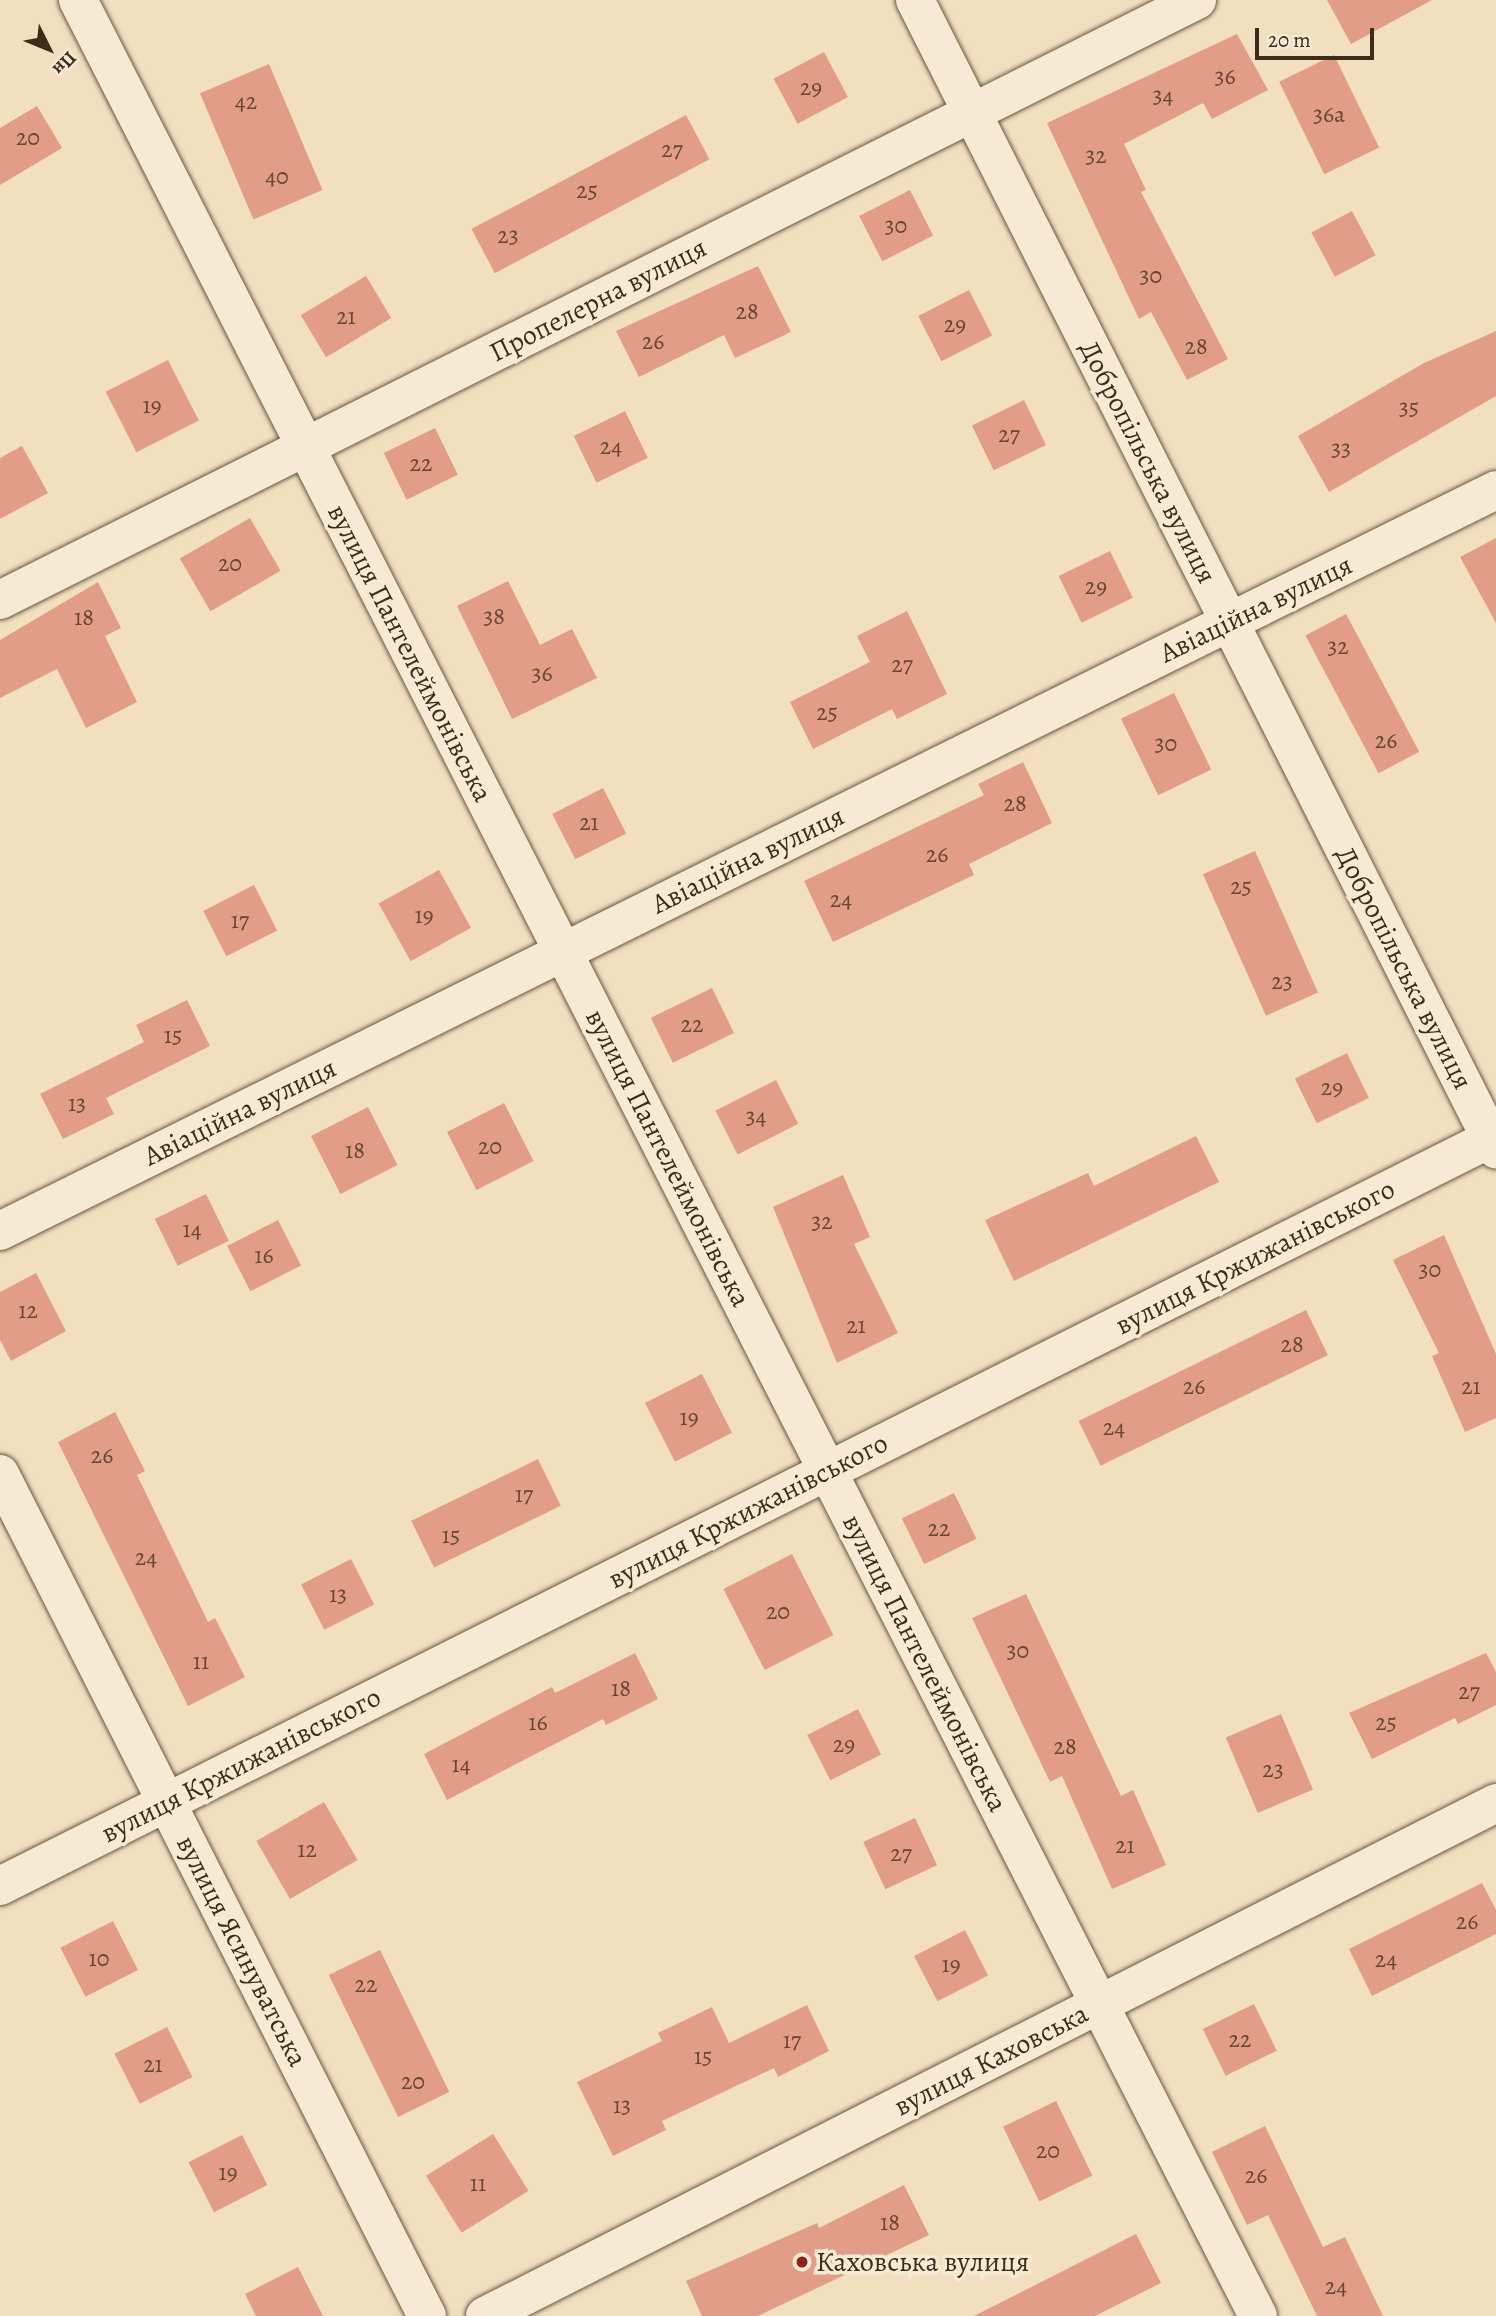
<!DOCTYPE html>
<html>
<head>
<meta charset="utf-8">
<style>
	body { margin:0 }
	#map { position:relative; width:1496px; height:2316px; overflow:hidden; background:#f2dfbf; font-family:Alegreya,serif }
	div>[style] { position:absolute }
	.building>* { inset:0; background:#e19d87; transform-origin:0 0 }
	.roads { filter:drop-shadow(0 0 2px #6a5942) drop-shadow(0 0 2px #6a5942) }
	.minor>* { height:38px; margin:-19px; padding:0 19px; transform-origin:19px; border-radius:19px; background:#f7ead5 }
	.dots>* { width:19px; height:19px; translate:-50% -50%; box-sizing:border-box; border:4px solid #f7ead5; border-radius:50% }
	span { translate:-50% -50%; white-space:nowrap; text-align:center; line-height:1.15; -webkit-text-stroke:7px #f7ead5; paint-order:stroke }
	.number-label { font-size:24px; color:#664834 }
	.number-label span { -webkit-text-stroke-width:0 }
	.street-label { font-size:28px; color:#3d2c18 }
	.poi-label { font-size:28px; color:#3d2c18 }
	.left { translate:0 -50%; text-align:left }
	.north { position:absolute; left:14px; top:14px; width:70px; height:70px; -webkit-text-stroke:5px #f7ead5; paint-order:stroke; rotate:133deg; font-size:19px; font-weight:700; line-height:28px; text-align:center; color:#3d2c18 }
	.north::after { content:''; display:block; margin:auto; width:24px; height:32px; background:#3d2c18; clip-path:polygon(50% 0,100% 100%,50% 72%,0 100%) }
	.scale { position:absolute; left:1255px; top:28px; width:119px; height:32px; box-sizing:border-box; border:4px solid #3d2c18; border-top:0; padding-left:9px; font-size:21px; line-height:24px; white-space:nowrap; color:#3d2c18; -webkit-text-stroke:5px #f7ead5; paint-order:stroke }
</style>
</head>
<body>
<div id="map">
	<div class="building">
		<i style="clip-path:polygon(1327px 0,1432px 0,1351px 44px)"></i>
		<i style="clip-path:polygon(1237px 34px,1268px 90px,1212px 119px,1203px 103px,1124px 144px,1146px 190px,1141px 192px,1228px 359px,1187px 380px,1151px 312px,1139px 319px,1047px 123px)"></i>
		<i style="left:824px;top:52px;width:51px;height:57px;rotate:62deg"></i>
		<i style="left:1334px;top:55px;width:103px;height:61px;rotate:64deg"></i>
		<i style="left:269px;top:64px;width:137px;height:75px;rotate:67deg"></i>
		<i style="clip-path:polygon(37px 106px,62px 148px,0 185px,0 128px)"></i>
		<i style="left:686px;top:115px;width:50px;height:243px;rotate:62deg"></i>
		<i style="left:910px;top:190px;width:51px;height:57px;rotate:63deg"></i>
		<i style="left:1352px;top:211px;width:50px;height:46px;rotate:62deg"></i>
		<i style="clip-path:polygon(758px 266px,791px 332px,735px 358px,724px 335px,639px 377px,616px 331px)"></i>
		<i style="left:366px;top:276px;width:49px;height:76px;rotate:59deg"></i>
		<i style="left:969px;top:290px;width:51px;height:57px;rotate:63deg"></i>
		<i style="clip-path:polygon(1496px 331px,1496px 396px,1329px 492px,1298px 436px,1424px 363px)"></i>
		<i style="left:168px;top:360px;width:68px;height:70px;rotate:63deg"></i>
		<i style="left:1024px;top:400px;width:50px;height:58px;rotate:64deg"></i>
		<i style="left:625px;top:411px;width:52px;height:57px;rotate:64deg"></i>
		<i style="left:435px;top:428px;width:52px;height:57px;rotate:64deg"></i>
		<i style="clip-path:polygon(22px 446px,48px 493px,0 519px,0 458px)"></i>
		<i style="left:250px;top:518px;width:61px;height:81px;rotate:60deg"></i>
		<i style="clip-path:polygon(1496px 538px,1496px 623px,1460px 557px)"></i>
		<i style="left:1110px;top:551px;width:52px;height:57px;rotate:64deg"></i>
		<i style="clip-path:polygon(508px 581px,540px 645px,572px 629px,597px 678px,512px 719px,457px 606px)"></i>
		<i style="clip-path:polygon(98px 582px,121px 628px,105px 636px,137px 702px,86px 728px,57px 669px,0 698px,0 640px)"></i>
		<i style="clip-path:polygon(907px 611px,947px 694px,897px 719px,892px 709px,813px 749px,790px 702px,870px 662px,857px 636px)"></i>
		<i style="left:1346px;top:614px;width:156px;height:46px;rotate:62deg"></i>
		<i style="left:1174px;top:693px;width:85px;height:59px;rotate:64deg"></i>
		<i style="clip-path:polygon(1023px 762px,1052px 823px,969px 864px,974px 875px,833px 942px,804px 881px,984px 795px,978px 784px)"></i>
		<i style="left:603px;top:788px;width:51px;height:57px;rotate:63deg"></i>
		<i style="left:1255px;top:851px;width:155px;height:57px;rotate:66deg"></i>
		<i style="left:439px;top:870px;width:66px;height:69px;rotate:61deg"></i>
		<i style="left:254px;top:885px;width:51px;height:57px;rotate:63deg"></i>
		<i style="left:712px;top:988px;width:50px;height:68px;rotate:64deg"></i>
		<i style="clip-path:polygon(187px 1000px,210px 1046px,106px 1098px,114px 1114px,63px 1139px,40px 1094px,144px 1042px,136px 1025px)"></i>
		<i style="left:1347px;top:1053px;width:50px;height:58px;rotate:64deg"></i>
		<i style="left:776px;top:1080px;width:49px;height:68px;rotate:63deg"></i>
		<i style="left:504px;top:1103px;width:65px;height:64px;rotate:63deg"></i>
		<i style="left:368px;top:1107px;width:65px;height:64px;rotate:63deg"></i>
		<i style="clip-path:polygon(1196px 1136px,1219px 1182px,1014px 1281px,985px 1220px,1088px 1173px,1094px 1186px)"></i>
		<i style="clip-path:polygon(843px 1175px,870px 1237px,854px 1244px,898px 1333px,837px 1363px,773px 1207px)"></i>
		<i style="left:206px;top:1194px;width:52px;height:57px;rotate:64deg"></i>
		<i style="left:278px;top:1220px;width:51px;height:57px;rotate:63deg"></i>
		<i style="clip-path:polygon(1444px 1235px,1496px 1354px,1496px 1418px,1465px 1432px,1432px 1356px,1439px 1353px,1393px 1260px)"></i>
		<i style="clip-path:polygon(36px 1273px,66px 1331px,11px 1361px,0 1340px,0 1292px)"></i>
		<i style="left:1306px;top:1310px;width:50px;height:253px;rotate:64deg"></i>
		<i style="left:702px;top:1374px;width:66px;height:64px;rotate:63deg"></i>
		<i style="clip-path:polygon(115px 1412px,145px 1471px,137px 1475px,208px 1622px,215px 1618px,245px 1677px,188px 1706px,58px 1442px)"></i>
		<i style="left:538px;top:1459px;width:52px;height:141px;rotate:64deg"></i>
		<i style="left:954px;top:1493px;width:51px;height:58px;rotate:64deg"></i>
		<i style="left:792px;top:1554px;width:91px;height:77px;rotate:63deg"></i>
		<i style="left:351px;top:1559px;width:51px;height:56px;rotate:63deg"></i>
		<i style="clip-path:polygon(1026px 1594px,1121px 1796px,1133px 1790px,1166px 1865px,1112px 1889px,1062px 1776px,1050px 1782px,972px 1618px)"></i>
		<i style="clip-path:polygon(635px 1653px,658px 1699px,606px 1725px,603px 1719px,447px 1800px,424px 1754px,552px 1687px,555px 1693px)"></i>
		<i style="clip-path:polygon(1486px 1653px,1496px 1672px,1496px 1705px,1458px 1724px,1455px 1718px,1372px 1759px,1349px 1713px)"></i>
		<i style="left:858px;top:1709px;width:51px;height:57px;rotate:63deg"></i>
		<i style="left:1281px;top:1714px;width:82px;height:60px;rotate:67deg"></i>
		<i style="left:324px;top:1802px;width:67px;height:78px;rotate:60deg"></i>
		<i style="left:915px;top:1818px;width:52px;height:57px;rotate:65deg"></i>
		<i style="clip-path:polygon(1482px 1883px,1496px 1910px,1496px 1934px,1372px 1996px,1349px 1949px)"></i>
		<i style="left:113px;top:1921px;width:55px;height:59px;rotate:63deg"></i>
		<i style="left:965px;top:1930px;width:51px;height:57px;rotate:63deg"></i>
		<i style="left:380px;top:1950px;width:158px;height:57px;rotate:64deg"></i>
		<i style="left:1254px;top:2004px;width:52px;height:57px;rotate:64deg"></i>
		<i style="clip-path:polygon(807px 2005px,829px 2051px,778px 2077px,774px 2068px,662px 2121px,666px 2130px,613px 2156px,577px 2082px,662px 2041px,658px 2033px,712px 2007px,729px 2043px)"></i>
		<i style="left:167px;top:2027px;width:56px;height:59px;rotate:63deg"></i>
		<i style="left:1056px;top:2101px;width:83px;height:59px;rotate:64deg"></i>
		<i style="clip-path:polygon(1265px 2126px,1323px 2247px,1345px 2237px,1383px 2316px,1317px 2316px,1268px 2215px,1247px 2225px,1212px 2152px)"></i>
		<i style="left:493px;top:2134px;width:67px;height:79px;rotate:58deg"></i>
		<i style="left:242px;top:2135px;width:56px;height:60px;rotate:63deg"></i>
		<i style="clip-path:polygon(904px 2185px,929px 2235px,758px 2316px,702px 2316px,686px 2281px,817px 2223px,819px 2228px)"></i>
		<i style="clip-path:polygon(1136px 2234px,1161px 2283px,1095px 2316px,974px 2316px)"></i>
		<i style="clip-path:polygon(298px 2267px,323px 2316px,256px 2316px,245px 2294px)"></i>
	</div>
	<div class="roads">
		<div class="minor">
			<i style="left:78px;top:0;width:2599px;rotate:63deg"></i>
			<i style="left:915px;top:0;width:1288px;rotate:63.18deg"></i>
			<i style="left:0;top:600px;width:1339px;rotate:-26.62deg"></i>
			<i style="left:0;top:1231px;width:1669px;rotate:-26.35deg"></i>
			<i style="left:0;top:1474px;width:944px;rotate:63.11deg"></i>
			<i style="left:0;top:1886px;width:1673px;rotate:-26.63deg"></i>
			<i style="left:485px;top:2316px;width:1134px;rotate:-26.9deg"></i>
		</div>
	</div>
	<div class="dots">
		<i style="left:802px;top:2262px;background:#8f2418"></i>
	</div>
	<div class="number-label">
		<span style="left:1225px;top:77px">36</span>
		<span style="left:811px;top:88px">29</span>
		<span style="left:1163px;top:96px">34</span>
		<span style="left:246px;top:102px">42</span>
		<span style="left:1329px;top:115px">36а</span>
		<span style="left:28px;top:138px">20</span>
		<span style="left:672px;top:150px">27</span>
		<span style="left:1096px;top:156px">32</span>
		<span style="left:277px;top:177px">40</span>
		<span style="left:587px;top:191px">25</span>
		<span style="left:896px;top:226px">30</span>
		<span style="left:508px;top:236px">23</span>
		<span style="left:1151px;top:276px">30</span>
		<span style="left:747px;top:312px">28</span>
		<span style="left:346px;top:317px">21</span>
		<span style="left:955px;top:325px">29</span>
		<span style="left:653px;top:342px">26</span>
		<span style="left:1196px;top:347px">28</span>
		<span style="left:152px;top:406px">19</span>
		<span style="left:1409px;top:408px">35</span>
		<span style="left:1009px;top:435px">27</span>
		<span style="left:611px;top:447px">24</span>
		<span style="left:1341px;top:449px">33</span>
		<span style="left:421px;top:464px">22</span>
		<span style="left:230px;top:564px">20</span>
		<span style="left:1096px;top:587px">29</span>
		<span style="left:494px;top:617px">38</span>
		<span style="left:84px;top:618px">18</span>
		<span style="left:1338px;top:647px">32</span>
		<span style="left:902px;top:665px">27</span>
		<span style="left:542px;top:674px">36</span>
		<span style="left:827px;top:713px">25</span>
		<span style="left:1386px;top:741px">26</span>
		<span style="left:1166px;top:744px">30</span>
		<span style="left:1015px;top:804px">28</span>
		<span style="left:589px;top:823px">21</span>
		<span style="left:937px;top:855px">26</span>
		<span style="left:1241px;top:887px">25</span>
		<span style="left:841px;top:900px">24</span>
		<span style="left:424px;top:916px">19</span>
		<span style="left:240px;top:921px">17</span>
		<span style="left:1282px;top:982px">23</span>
		<span style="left:692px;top:1025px">22</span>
		<span style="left:173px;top:1036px">15</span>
		<span style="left:1332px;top:1088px">29</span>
		<span style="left:77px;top:1104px">13</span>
		<span style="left:756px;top:1117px">34</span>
		<span style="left:490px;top:1147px">20</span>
		<span style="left:355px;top:1151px">18</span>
		<span style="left:822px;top:1222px">32</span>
		<span style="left:192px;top:1230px">14</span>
		<span style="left:264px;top:1256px">16</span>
		<span style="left:1430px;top:1270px">30</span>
		<span style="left:28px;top:1311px">12</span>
		<span style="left:856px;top:1326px">21</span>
		<span style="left:1292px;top:1345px">28</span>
		<span style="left:1194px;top:1387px">26</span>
		<span style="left:1471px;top:1387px">21</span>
		<span style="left:689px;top:1418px">19</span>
		<span style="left:1114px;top:1428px">24</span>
		<span style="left:102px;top:1456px">26</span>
		<span style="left:524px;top:1495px">17</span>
		<span style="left:939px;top:1529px">22</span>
		<span style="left:451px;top:1536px">15</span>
		<span style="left:146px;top:1558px">24</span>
		<span style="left:338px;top:1595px">13</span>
		<span style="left:778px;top:1612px">20</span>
		<span style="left:1018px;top:1651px">30</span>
		<span style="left:201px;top:1662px">11</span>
		<span style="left:621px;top:1689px">18</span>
		<span style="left:1469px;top:1692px">27</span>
		<span style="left:538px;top:1723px">16</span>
		<span style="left:1386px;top:1723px">25</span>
		<span style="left:844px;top:1745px">29</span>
		<span style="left:1065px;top:1747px">28</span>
		<span style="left:461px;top:1765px">14</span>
		<span style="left:1273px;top:1770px">23</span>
		<span style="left:1125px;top:1846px">21</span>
		<span style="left:307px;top:1850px">12</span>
		<span style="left:901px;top:1854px">27</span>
		<span style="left:1467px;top:1922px">26</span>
		<span style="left:99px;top:1959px">10</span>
		<span style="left:1386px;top:1960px">24</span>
		<span style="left:951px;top:1965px">19</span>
		<span style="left:366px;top:1985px">22</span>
		<span style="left:1240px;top:2040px">22</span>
		<span style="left:792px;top:2041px">17</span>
		<span style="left:703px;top:2057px">15</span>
		<span style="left:153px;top:2065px">21</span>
		<span style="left:413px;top:2082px">20</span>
		<span style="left:622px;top:2106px">13</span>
		<span style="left:1048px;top:2151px">20</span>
		<span style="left:228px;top:2173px">19</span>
		<span style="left:1256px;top:2176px">26</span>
		<span style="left:478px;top:2184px">11</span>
		<span style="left:890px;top:2223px">18</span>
		<span style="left:1336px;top:2287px">24</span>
	</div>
	<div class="street-label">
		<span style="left:598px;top:300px;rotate:-27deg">Пропелерна вулиця</span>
		<span style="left:1148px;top:462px;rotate:63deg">Добропільська вулиця</span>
		<span style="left:1256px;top:609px;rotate:-26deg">Авіаційна вулиця</span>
		<span style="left:410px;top:653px;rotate:63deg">вулиця Пантелеймонівська</span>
		<span style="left:748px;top:860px;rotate:-26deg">Авіаційна вулиця</span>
		<span style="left:1404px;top:968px;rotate:63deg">Добропільська вулиця</span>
		<span style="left:240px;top:1112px;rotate:-26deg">Авіаційна вулиця</span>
		<span style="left:668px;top:1158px;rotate:63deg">вулиця Пантелеймонівська</span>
		<span style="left:1255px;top:1257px;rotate:-27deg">вулиця Кржижанівського</span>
		<span style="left:748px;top:1511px;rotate:-27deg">вулиця Кржижанівського</span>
		<span style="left:925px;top:1663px;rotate:63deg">вулиця Пантелеймонівська</span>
		<span style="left:241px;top:1765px;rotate:-27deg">вулиця Кржижанівського</span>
		<span style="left:242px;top:1951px;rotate:63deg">вулиця Ясинуватська</span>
		<span style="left:991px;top:2060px;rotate:-27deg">вулиця Каховська</span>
	</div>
	<div class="poi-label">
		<span class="left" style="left:816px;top:2262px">Каховська вулиця</span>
	</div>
	<div class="north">Пн</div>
	<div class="scale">20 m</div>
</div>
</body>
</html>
